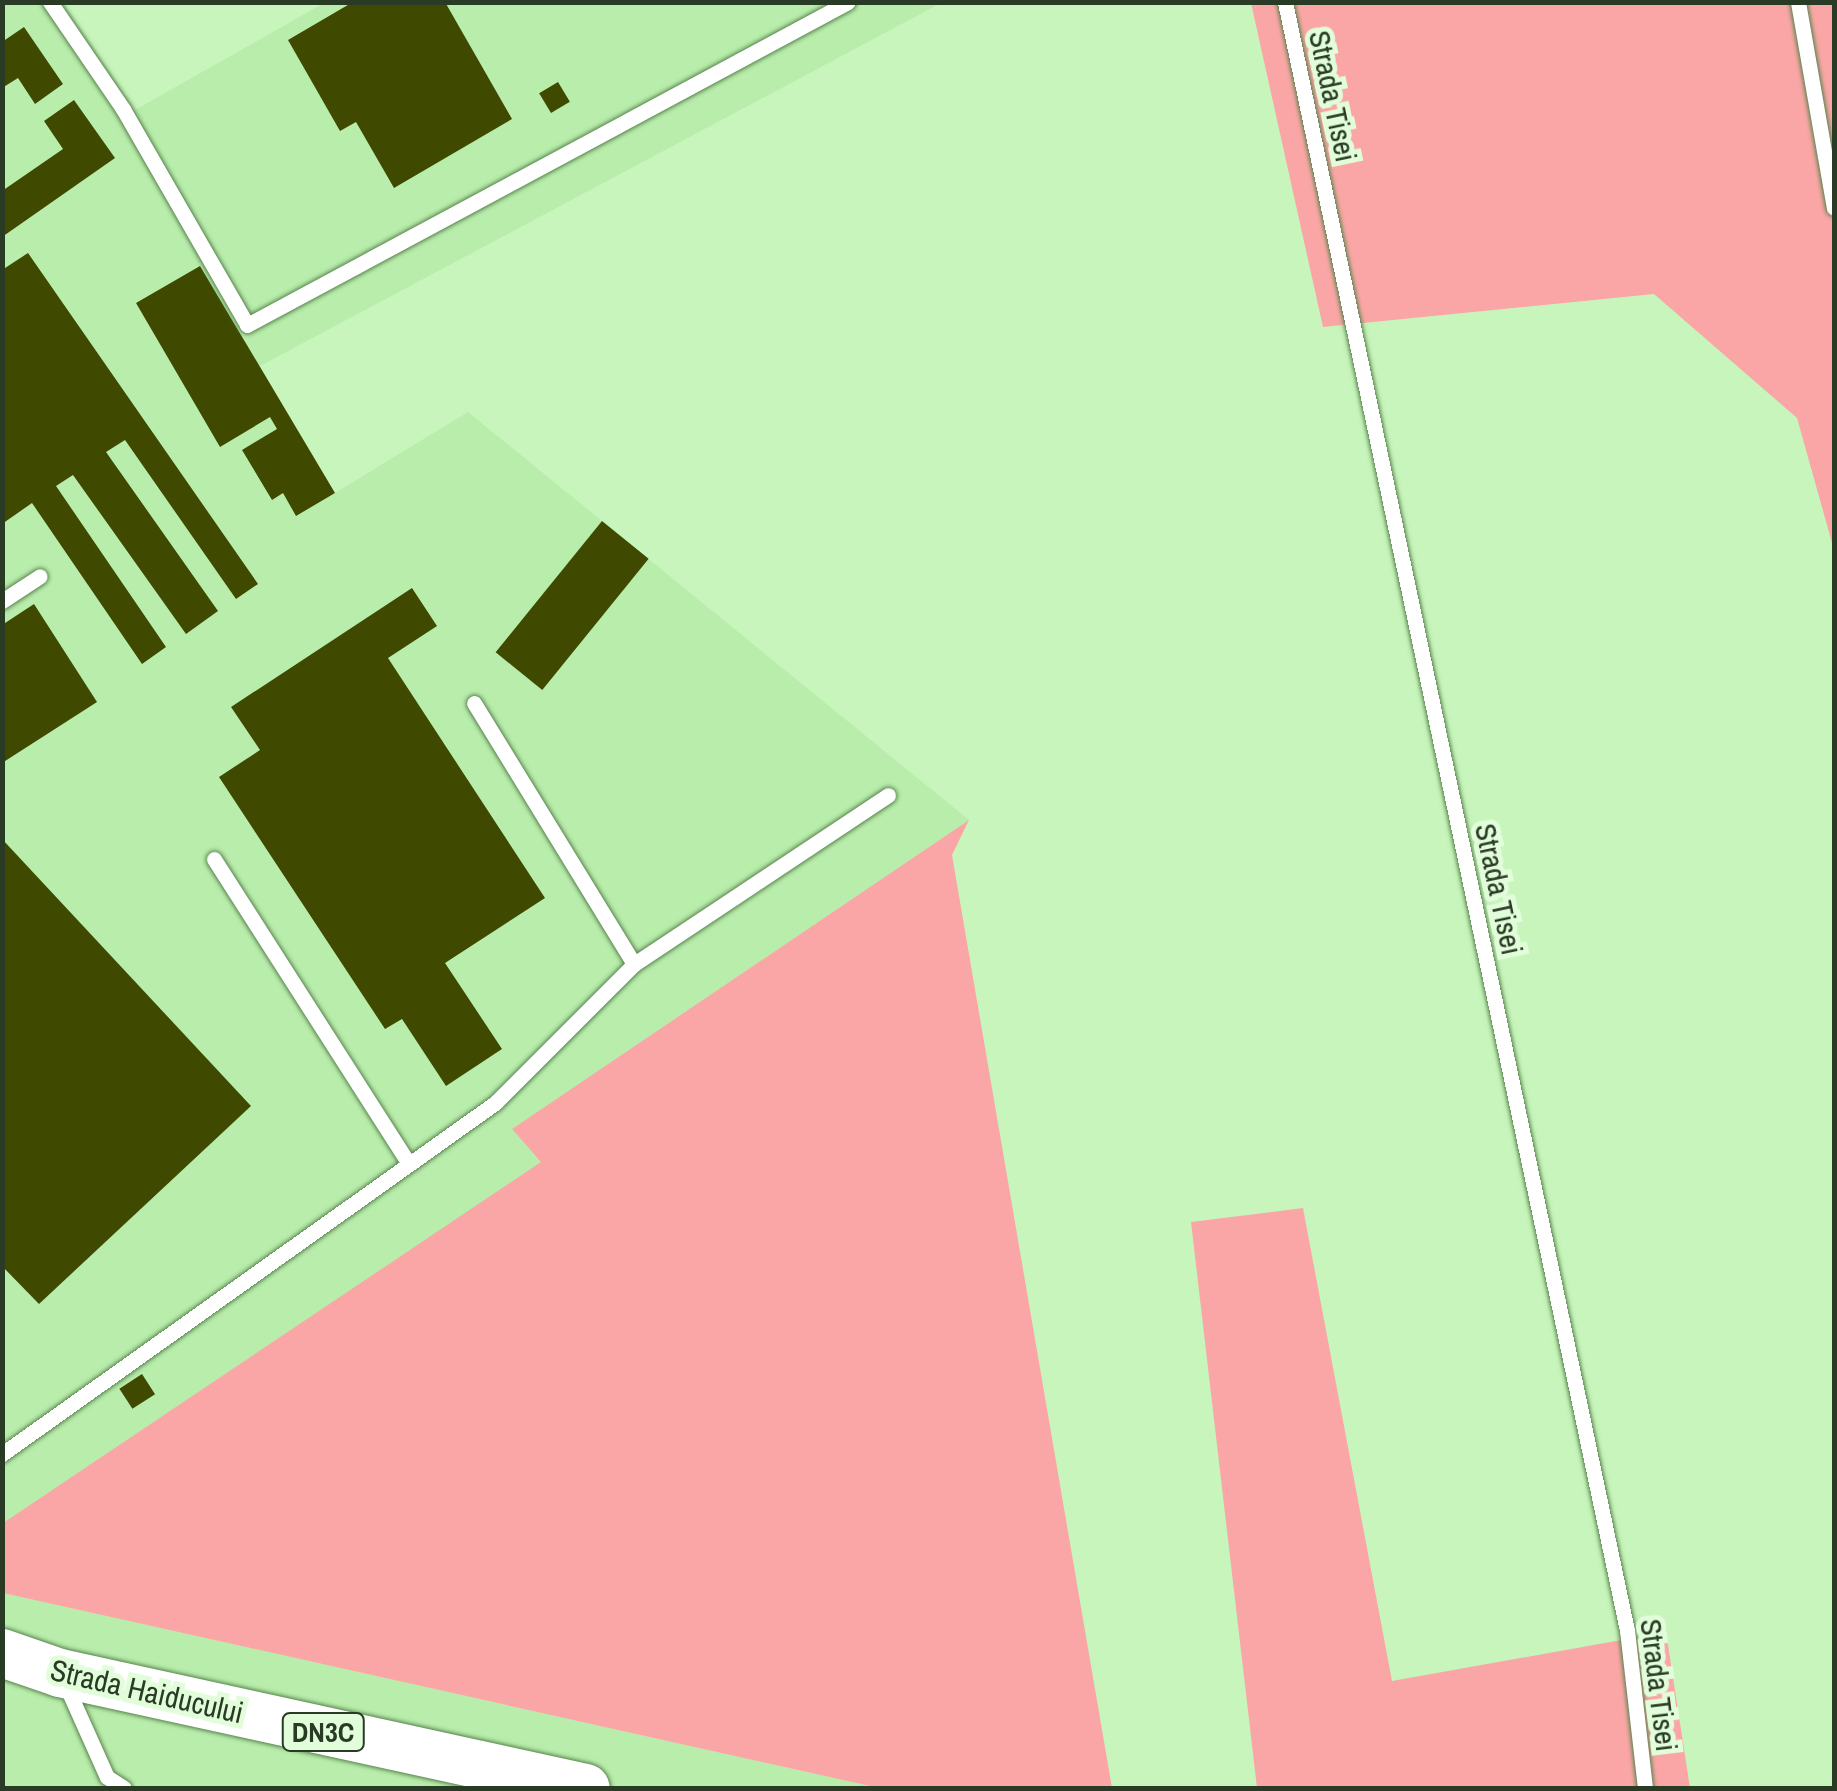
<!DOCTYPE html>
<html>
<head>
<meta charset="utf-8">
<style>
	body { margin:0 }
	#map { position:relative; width:1837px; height:1791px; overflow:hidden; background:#c7f5bb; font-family:"Archivo Narrow",sans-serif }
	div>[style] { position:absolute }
	.built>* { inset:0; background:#b9edac }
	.green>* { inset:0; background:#fba6a6 }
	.building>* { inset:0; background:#3f4a00; transform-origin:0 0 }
	.roads { filter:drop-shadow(0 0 2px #58834d) drop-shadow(0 0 2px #58834d) }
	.lane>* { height:15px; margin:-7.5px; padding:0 7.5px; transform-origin:7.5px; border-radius:7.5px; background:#fff }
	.primary>* { height:48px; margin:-24px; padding:0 24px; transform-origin:24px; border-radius:24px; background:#fff }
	span { translate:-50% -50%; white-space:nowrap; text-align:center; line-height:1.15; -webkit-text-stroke:10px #e1fdda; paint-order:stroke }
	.shield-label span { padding:2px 8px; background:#e1fdda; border:2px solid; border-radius:8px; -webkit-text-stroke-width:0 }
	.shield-label { font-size:28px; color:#293b24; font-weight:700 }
	.street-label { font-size:30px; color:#293b24 }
	.frame { position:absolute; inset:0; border:5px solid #293b24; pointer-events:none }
</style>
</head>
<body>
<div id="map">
	<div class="built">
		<i style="clip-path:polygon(3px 3px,64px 3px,135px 110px,324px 3px,941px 3px,258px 367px,335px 493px,468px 412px,969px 820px,512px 1129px,542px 1162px,3px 1523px)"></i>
		<i style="clip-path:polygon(3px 1593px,879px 1788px,3px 1788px)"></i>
	</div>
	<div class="green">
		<i style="clip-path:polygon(1251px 3px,1834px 3px,1834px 550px,1797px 418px,1654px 294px,1323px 327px)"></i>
		<i style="clip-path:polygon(969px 820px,952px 855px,1112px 1788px,879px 1788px,3px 1593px,3px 1523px,541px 1162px,512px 1129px)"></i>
		<i style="clip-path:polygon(1303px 1208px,1392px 1681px,1666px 1632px,1690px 1788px,1257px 1788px,1191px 1222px)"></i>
	</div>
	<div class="building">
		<i style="clip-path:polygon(353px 2px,445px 2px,512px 119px,394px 188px,356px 122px,340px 131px,288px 40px)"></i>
		<i style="clip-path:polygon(24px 27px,63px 84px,35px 104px,18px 78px,2px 88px,2px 42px)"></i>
		<i style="left:558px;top:82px;width:23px;height:22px;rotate:59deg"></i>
		<i style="clip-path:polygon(74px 100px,115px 158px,2px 237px,2px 191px,63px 149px,44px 121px)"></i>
		<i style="clip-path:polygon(28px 253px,258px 584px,236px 599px,125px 440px,106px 452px,218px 611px,186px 634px,73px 475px,56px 486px,166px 647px,142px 664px,32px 503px,2px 524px,2px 270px)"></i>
		<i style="clip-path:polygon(200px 266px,335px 493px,296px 516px,283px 493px,272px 500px,242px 450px,277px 429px,270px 417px,220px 447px,136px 303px)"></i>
		<i style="left:602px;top:521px;width:60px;height:169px;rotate:39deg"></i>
		<i style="clip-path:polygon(412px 588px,437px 626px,388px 658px,545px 898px,445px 963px,502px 1049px,446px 1086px,402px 1019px,385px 1029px,219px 777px,260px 750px,231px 707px)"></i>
		<i style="clip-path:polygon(34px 604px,97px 702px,2px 763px,2px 625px)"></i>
		<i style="clip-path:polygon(2px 839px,251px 1106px,39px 1304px,2px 1266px)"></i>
		<i style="left:142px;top:1374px;width:24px;height:27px;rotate:57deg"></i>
	</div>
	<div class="roads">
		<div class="lane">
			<i style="left:50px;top:2px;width:130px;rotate:55.7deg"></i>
			<i style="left:123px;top:109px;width:249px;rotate:60.1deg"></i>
			<i style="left:247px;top:325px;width:682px;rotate:-28.26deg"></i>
			<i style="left:1285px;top:2px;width:1664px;rotate:78.14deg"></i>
			<i style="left:1627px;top:1630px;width:159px;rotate:83.5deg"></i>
			<i style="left:1798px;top:2px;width:209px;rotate:80.1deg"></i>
			<i style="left:2px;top:601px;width:45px;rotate:-33.3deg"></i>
			<i style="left:214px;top:859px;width:362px;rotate:57.4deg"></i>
			<i style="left:634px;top:964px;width:305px;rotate:-33.6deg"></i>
			<i style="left:2px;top:1454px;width:605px;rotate:-35.45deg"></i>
			<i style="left:495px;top:1103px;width:197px;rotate:-45deg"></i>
			<i style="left:634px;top:964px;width:306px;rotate:-121.5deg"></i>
			<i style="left:64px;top:1681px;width:105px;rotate:65.9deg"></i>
			<i style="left:107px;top:1777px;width:20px;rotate:33deg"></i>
		</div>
		<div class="primary">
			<i style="left:2px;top:1653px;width:61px;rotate:19deg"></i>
			<i style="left:60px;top:1673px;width:538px;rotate:12.33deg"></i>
		</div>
	</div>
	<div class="shield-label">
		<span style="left:323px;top:1732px">DN3C</span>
	</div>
	<div class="street-label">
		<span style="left:1333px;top:96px;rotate:78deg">Strada Tisei</span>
		<span style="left:1499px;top:889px;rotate:78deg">Strada Tisei</span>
		<span style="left:1659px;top:1685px;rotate:83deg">Strada Tisei</span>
		<span style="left:147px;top:1691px;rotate:13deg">Strada Haiducului</span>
	</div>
	<div class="frame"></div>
</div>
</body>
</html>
